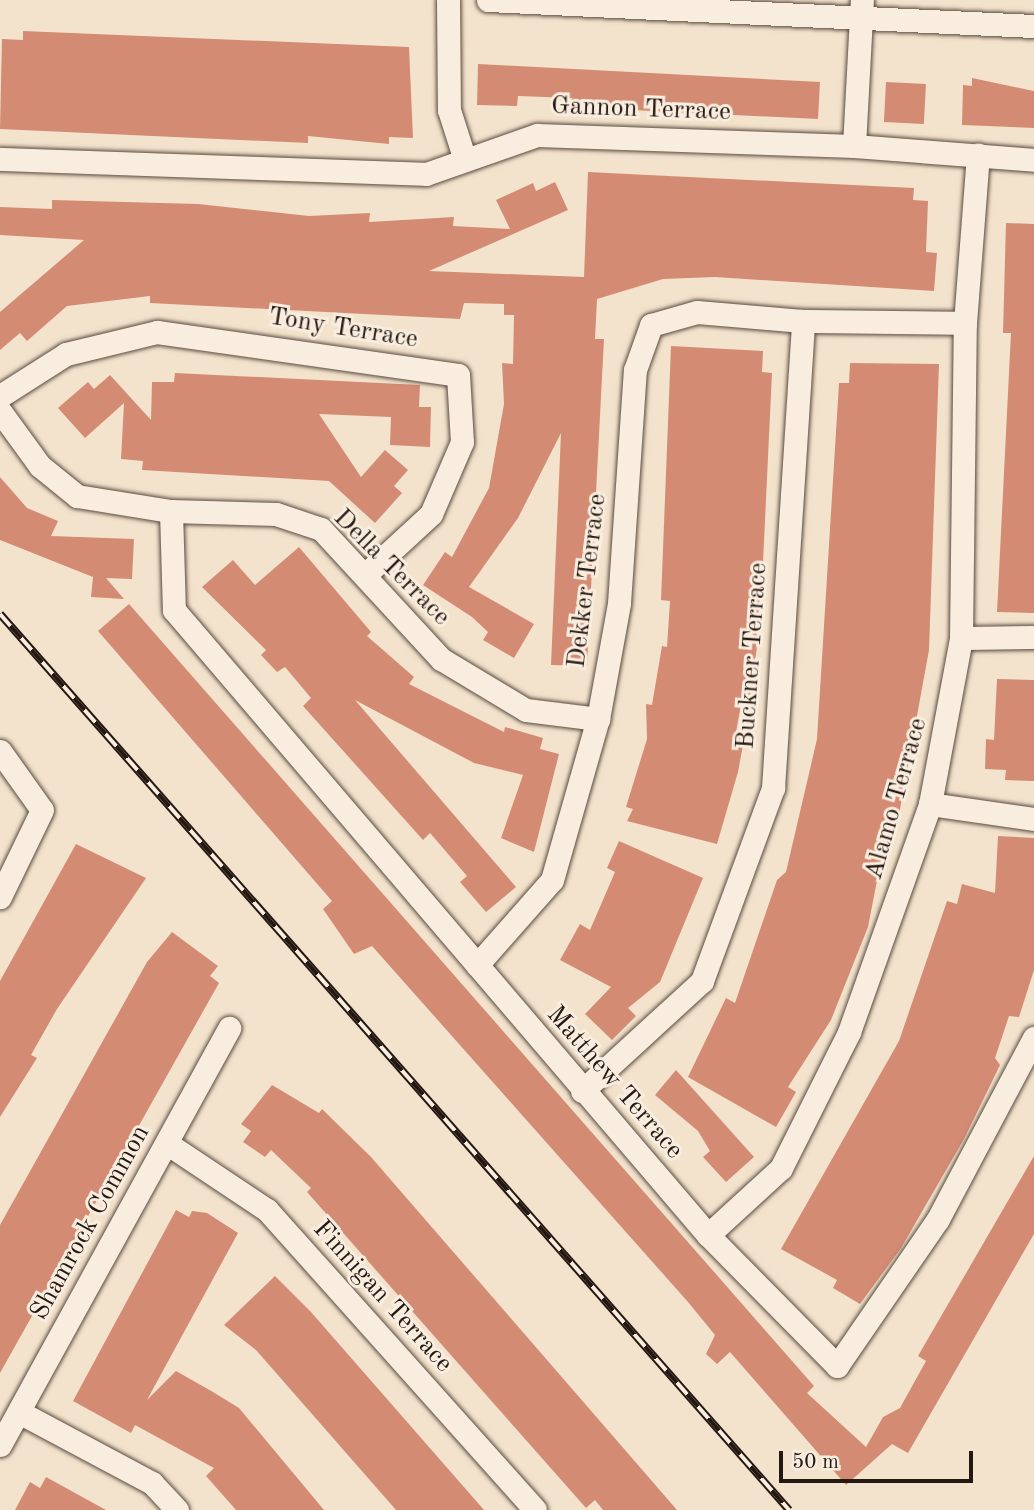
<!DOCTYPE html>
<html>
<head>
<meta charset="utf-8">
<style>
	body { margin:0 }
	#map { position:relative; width:1034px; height:1510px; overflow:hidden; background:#f4e3cc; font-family:"Old Standard TT",serif }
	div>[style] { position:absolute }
	.building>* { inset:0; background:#d48b74; transform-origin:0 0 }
	.roads { filter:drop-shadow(0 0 2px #584b40) drop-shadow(0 0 2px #584b40) }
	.minor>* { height:23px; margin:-11.5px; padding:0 11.5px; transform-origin:11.5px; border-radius:11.5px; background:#f8edde }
	.rail>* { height:8px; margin-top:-4px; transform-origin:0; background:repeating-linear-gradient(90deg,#f8edde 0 16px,#241812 0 32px); box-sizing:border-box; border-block:2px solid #241812 }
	span { translate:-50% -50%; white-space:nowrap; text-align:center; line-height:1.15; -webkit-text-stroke:6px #f8edde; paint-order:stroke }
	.street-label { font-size:26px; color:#241812 }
	.scale { position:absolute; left:779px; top:1451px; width:194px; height:32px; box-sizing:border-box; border:4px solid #241812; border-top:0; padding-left:9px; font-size:21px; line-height:24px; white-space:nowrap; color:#241812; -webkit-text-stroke:5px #f8edde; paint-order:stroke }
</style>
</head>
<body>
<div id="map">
	<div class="building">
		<i style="clip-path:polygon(23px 31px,409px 47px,413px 138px,389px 137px,389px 144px,308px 136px,308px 143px,0 129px,2px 39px,23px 40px)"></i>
		<i style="clip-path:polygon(478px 64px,820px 82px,818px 119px,571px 107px,572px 98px,518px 96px,517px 106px,477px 105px)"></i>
		<i style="clip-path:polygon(972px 78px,1034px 91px,1034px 128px,962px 125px,963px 85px,972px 86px)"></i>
		<i style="left:886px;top:82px;width:40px;height:40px;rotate:3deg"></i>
		<i style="clip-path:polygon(588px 172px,914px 188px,913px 200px,928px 201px,926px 252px,937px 253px,934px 291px,715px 277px,663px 279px,597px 299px,595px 339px,604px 339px,587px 666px,551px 665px,561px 433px,518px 518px,469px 587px,534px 624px,514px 658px,483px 640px,488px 632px,472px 617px,423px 585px,445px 552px,452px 557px,489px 488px,504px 404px,502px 363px,513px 364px,514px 315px,504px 315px,504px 304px,464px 303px,460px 319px,150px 303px,150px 296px,67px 306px,27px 341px,20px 333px,0 350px,0 312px,84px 240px,0 235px,0 207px,52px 209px,52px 200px,198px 204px,309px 216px,370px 213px,369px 222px,454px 217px,453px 226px,510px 229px,496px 200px,533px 183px,536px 191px,555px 182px,568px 210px,429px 271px,584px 277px)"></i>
		<i style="clip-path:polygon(1006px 223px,1034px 224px,1034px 613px,997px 612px,1011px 333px,1003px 333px)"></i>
		<i style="clip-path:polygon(671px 346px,763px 351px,762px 372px,772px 373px,760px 626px,750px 695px,743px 694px,736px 732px,745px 734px,738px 772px,717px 844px,627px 821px,633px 809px,626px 807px,647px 739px,646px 704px,652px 705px,662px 646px,667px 647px,670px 601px,661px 600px)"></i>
		<i style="clip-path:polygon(850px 363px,939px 364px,929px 650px,896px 831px,887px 829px,868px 927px,831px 1020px,788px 1087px,796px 1092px,776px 1127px,688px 1077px,726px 998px,735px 1003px,777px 880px,786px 872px,817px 739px,839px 383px,849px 383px)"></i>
		<i style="clip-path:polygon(175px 373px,420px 385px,419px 407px,431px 407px,430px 447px,390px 445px,391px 417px,319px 414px,361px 477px,385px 450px,408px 470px,394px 486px,402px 493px,375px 523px,329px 481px,142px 470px,143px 461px,121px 459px,124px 403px,85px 438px,58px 408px,88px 382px,94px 389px,110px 375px,151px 420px,152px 382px,174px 382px)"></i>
		<i style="clip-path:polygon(0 477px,27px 508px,58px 521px,51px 536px,134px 539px,132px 579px,106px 578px,124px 599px,91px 597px,93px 577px,0 540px)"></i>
		<i style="clip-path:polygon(299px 547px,371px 632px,367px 636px,414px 677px,409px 684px,504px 732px,505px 727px,543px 738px,540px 749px,559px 754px,534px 852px,501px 838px,523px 775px,474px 763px,355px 700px,516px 887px,486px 912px,460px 882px,467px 876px,430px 833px,423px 840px,303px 706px,311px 698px,285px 667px,277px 672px,261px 655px,266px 650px,202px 587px,233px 560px,255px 585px)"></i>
		<i style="clip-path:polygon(129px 604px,814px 1386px,807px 1393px,866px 1447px,883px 1417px,900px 1408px,926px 1361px,918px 1356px,1034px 1156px,1034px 1234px,908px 1453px,892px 1444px,846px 1485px,730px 1352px,717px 1364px,706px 1354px,715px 1335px,688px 1302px,372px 946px,354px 954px,323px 909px,332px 901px,98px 631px)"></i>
		<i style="clip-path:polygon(997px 679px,1034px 680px,1034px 781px,1005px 780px,1006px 770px,985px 769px,986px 739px,994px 740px)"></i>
		<i style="clip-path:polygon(998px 836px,1034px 838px,1034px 970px,1019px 1017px,1009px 1016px,995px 1058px,1000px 1065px,964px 1139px,901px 1248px,860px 1304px,833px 1288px,837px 1280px,781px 1249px,899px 1041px,947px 901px,957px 904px,962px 884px,995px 893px)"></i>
		<i style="clip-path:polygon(619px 841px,703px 878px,660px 982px,628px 1008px,636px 1016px,612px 1040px,585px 1014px,611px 987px,560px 960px,580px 924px,590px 930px,615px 872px,607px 868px)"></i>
		<i style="clip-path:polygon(76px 844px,146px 878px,57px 1009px,31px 1055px,37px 1058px,0 1117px,0 981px)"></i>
		<i style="clip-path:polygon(172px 932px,218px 966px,210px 976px,219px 983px,0 1373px,0 1225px,147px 962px)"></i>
		<i style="clip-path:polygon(676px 1070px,754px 1157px,726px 1182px,703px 1157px,710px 1151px,698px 1131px,655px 1095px)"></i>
		<i style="clip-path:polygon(272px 1085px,319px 1113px,322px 1109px,371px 1157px,677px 1510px,603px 1510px,595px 1500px,586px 1508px,307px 1192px,311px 1188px,271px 1150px,265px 1157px,243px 1142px,251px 1131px,241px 1124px)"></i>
		<i style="clip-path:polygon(176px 1210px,189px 1217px,192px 1211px,207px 1213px,238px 1233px,147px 1400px,176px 1371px,213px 1392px,239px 1408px,324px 1510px,236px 1510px,206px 1476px,214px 1468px,135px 1425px,131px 1433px,73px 1401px)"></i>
		<i style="clip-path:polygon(275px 1276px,311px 1312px,484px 1510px,396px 1510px,256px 1350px,224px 1325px)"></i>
		<i style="clip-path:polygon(46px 1477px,106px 1510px,15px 1510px,30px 1482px,40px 1488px)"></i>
	</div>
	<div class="roads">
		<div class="minor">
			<i style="left:448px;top:0;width:110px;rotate:89.5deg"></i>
			<i style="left:449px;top:110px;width:52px;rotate:72.3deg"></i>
			<i style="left:488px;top:0;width:547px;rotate:2.73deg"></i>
			<i style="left:854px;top:146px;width:146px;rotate:-86.9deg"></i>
			<i style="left:0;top:159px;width:426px;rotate:2deg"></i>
			<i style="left:426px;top:174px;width:118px;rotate:-19.4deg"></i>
			<i style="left:537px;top:135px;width:317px;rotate:2deg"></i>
			<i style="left:854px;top:146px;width:181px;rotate:4.4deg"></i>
			<i style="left:0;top:396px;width:78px;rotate:-32.5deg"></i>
			<i style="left:66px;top:354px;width:94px;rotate:-13.6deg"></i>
			<i style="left:157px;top:332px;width:304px;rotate:8.1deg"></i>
			<i style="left:458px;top:375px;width:67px;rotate:86.6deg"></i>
			<i style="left:462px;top:442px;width:78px;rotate:113.3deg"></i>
			<i style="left:431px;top:514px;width:90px;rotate:137.3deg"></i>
			<i style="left:0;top:411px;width:68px;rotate:54deg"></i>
			<i style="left:40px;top:466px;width:48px;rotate:39deg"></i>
			<i style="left:77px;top:496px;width:95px;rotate:9.1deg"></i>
			<i style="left:171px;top:511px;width:105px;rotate:1.6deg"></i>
			<i style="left:276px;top:514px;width:47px;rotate:18.4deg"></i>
			<i style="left:321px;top:529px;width:177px;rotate:47.3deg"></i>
			<i style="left:441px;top:659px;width:99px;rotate:31deg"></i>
			<i style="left:526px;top:710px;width:73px;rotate:7.1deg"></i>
			<i style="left:171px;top:511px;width:99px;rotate:88.3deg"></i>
			<i style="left:174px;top:610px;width:822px;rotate:49.49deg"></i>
			<i style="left:708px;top:1235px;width:184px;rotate:45.4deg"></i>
			<i style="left:837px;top:1366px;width:178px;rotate:-55.5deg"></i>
			<i style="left:938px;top:1219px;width:205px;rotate:-62.1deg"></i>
			<i style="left:961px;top:638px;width:73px;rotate:-0.8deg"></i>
			<i style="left:0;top:751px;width:72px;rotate:54.6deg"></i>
			<i style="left:42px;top:810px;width:97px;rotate:115.8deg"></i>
			<i style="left:930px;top:804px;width:105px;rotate:8.2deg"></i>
			<i style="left:477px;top:965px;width:113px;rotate:-48.6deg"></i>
			<i style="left:552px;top:880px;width:167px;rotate:-74.1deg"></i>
			<i style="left:598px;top:719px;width:118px;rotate:-79.7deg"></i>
			<i style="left:619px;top:603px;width:234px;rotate:-86.1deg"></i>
			<i style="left:635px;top:370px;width:48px;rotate:-70.4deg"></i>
			<i style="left:651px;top:325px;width:48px;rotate:-15.8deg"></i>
			<i style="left:697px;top:312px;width:106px;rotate:4.9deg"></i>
			<i style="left:582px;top:1091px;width:163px;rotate:-42.5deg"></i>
			<i style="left:702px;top:981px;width:206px;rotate:-69.8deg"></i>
			<i style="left:773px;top:788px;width:468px;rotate:-86.3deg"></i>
			<i style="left:803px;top:321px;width:162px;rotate:0.7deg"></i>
			<i style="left:168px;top:1144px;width:119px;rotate:33.7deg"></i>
			<i style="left:267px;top:1210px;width:402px;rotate:48.2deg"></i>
			<i style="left:708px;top:1235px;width:99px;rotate:-42.5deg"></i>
			<i style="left:781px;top:1168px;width:152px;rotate:-63.4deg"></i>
			<i style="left:849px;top:1032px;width:242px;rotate:-70.4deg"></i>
			<i style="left:930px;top:804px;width:169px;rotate:-79.4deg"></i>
			<i style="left:961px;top:638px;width:315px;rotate:-89.3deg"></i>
			<i style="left:965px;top:323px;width:169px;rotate:-85.6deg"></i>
			<i style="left:19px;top:1412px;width:151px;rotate:28.1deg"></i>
			<i style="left:152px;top:1483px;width:37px;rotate:47deg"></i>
			<i style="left:0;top:1445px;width:476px;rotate:-61.2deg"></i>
		</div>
	</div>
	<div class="rail">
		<i style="left:0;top:614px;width:1194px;rotate:48.63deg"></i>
	</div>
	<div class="street-label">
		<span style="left:641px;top:110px;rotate:2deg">Gannon Terrace</span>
		<span style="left:343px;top:329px;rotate:9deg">Tony Terrace</span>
		<span style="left:391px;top:568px;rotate:45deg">Della Terrace</span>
		<span style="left:588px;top:581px;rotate:-83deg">Dekker Terrace</span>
		<span style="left:753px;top:656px;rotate:-86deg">Buckner Terrace</span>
		<span style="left:897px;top:799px;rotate:-74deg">Alamo Terrace</span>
		<span style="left:614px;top:1083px;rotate:49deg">Matthew Terrace</span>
		<span style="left:91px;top:1223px;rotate:-61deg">Shamrock Common</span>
		<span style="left:382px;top:1297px;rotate:48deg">Finnigan Terrace</span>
	</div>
	<div class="scale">50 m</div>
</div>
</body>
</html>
